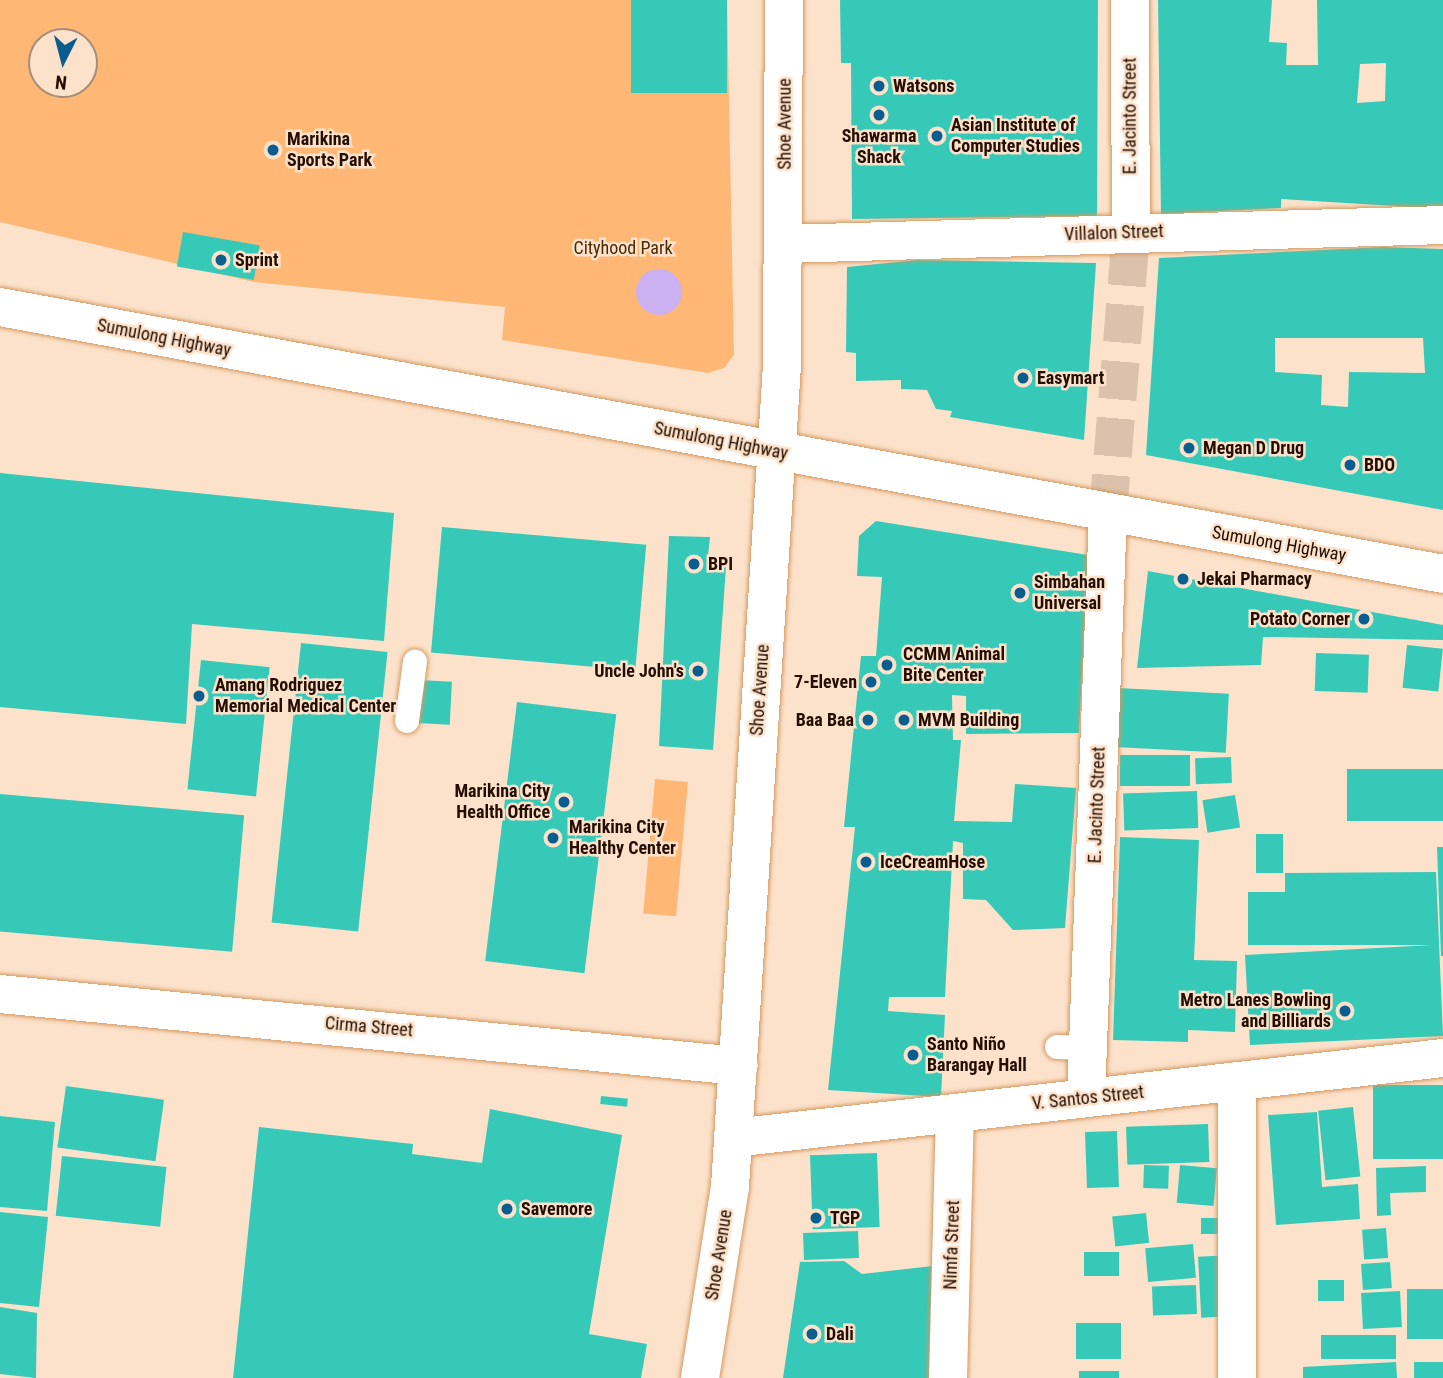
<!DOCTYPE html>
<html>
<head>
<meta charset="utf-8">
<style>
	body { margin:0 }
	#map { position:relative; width:1443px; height:1378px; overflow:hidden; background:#fce2cb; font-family:"Roboto Condensed",sans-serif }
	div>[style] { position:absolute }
	.green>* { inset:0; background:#feb775; transform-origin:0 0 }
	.water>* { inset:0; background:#cbb1f1 }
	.round { border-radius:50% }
	.building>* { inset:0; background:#36c9b8; transform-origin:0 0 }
	.minor-tunnel>* { height:38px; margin-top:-19px; transform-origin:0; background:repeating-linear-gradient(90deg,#dcc2ad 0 38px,transparent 0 57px) }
	.roads { filter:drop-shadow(0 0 2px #d5985e) drop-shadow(0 0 2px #d5985e) }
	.service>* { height:24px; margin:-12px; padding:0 12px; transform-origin:12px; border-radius:12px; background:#fff }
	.minor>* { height:38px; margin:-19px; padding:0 19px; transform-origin:19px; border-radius:19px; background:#fff }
	.tertiary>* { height:38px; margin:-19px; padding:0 19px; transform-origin:19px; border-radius:19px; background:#fff }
	.secondary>* { height:38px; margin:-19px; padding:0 19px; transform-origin:19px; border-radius:19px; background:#fff }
	.dots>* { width:19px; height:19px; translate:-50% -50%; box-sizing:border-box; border:4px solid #fce2cb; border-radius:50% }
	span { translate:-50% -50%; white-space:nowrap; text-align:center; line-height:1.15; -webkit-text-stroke:5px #fce2cb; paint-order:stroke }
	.poi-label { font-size:18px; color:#250e00; font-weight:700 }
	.left { translate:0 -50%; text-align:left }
	.right { translate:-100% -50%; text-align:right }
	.street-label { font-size:18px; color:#250e00 }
	.park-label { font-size:18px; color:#4d2900 }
	.north { position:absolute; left:28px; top:28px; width:70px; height:70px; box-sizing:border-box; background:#fce2cb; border:2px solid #a68d7a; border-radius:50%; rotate:186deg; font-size:19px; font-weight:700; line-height:28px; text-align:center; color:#250e00 }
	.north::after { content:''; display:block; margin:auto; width:24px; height:32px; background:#095d8f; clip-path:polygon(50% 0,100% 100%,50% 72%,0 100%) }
</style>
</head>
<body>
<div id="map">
	<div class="green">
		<i style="clip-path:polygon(evenodd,0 0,727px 0,734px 355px,724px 368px,708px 373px,502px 340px,505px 307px,254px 282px,0 222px,0 0,42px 42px,84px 42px,84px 84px,42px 84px,42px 42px)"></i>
		<i style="left:655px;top:779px;width:33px;height:135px;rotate:5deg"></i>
	</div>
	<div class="water">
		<i class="round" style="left:636px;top:269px;width:46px;height:46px"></i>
	</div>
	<div class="building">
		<i style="left:631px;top:0;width:96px;height:93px"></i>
		<i style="clip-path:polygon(840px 0,1098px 0,1097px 216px,852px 219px,851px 63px,841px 63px)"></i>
		<i style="clip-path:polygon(evenodd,1158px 0,1272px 0,1269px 42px,1287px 43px,1286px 65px,1318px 65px,1317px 0,1443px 0,1443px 209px,1281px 199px,1281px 208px,1161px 214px,1158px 0,1386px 63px,1385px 101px,1357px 103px,1360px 64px,1386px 63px)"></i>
		<i style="left:183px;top:232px;width:78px;height:35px;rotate:10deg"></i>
		<i style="clip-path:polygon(evenodd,1383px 247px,1443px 249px,1443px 510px,1146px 455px,1159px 258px,1383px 247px,1275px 338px,1423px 338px,1425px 373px,1349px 372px,1348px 407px,1321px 405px,1322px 375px,1275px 372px,1275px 338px)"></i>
		<i style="clip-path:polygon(918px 260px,1096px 263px,1084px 440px,950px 417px,952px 411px,936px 409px,927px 390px,901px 389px,901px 380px,856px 381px,856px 353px,846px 352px,847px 267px)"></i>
		<i style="clip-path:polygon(0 473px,394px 513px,384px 641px,192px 624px,186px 724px,0 707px)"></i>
		<i style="clip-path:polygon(876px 521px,1088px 555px,1079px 733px,966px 734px,966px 696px,952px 695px,953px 740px,961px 740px,954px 821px,1012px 822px,1015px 784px,1076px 788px,1065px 928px,1013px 930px,986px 900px,963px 899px,963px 843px,953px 841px,945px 997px,889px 997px,888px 1011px,945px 1015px,941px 1097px,828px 1090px,855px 827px,844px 827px,861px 656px,876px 656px,882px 577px,857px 576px,859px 536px)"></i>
		<i style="left:442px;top:527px;width:205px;height:126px;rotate:5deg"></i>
		<i style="clip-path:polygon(669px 536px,710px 537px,707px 565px,726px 567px,713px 750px,659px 746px)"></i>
		<i style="clip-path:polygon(1148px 571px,1443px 625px,1443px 640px,1263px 637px,1261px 665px,1137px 668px)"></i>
		<i style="left:301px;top:643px;width:87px;height:281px;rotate:6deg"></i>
		<i style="left:1407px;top:645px;width:36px;height:43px;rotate:6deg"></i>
		<i style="left:1316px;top:653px;width:53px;height:38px;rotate:2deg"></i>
		<i style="left:201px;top:660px;width:69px;height:130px;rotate:6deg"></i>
		<i style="left:419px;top:680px;width:33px;height:43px;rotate:3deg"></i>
		<i style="left:1118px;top:688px;width:111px;height:59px;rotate:3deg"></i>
		<i style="left:517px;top:702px;width:100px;height:261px;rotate:7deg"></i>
		<i style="left:1120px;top:755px;width:70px;height:31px"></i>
		<i style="left:1231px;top:757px;width:26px;height:36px;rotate:88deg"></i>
		<i style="left:1443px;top:769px;width:52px;height:96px;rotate:90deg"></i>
		<i style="left:1197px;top:791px;width:37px;height:74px;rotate:88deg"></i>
		<i style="left:0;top:794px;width:245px;height:137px;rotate:5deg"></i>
		<i style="left:1235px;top:795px;width:33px;height:33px;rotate:81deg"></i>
		<i style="left:1256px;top:834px;width:27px;height:39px"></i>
		<i style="clip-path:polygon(1120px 837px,1199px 840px,1194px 960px,1237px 961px,1235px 1032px,1188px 1030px,1188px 1042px,1113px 1040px)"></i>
		<i style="clip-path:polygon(1437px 847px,1443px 847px,1443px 956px,1441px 956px)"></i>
		<i style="clip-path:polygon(1436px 872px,1443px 1036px,1250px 1045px,1245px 955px,1432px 945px,1248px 945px,1248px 892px,1285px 892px,1285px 873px)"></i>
		<i style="left:1443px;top:1085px;width:74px;height:70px;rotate:90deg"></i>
		<i style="left:66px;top:1086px;width:99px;height:62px;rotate:8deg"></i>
		<i style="left:601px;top:1096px;width:27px;height:8px;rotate:6deg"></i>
		<i style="left:1353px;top:1107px;width:70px;height:35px;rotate:84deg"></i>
		<i style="clip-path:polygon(490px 1109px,622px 1135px,589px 1334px,647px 1344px,641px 1378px,233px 1378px,259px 1127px,413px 1144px,412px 1154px,482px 1163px)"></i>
		<i style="clip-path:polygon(1317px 1112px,1322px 1187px,1358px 1184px,1360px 1219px,1276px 1225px,1268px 1115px)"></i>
		<i style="clip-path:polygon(0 1116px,55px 1122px,47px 1211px,0 1207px)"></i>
		<i style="left:1208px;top:1124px;width:38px;height:82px;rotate:88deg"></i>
		<i style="left:1117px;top:1131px;width:56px;height:32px;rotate:88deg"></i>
		<i style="left:877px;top:1153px;width:74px;height:67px;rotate:88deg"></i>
		<i style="left:62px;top:1156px;width:105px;height:60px;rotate:6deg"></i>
		<i style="left:1144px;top:1165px;width:25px;height:23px;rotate:2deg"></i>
		<i style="left:1180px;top:1165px;width:37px;height:38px;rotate:5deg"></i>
		<i style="clip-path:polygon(1426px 1166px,1426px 1192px,1390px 1193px,1391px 1215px,1377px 1216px,1376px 1168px)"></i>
		<i style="clip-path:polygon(0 1212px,48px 1217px,39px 1307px,0 1303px)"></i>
		<i style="left:1146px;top:1213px;width:30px;height:34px;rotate:84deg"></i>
		<i style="left:1201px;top:1218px;width:33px;height:16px"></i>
		<i style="left:1386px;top:1228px;width:30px;height:24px;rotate:86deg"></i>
		<i style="left:858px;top:1231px;width:27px;height:55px;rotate:88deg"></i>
		<i style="left:1193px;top:1244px;width:34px;height:48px;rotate:85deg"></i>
		<i style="left:1084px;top:1252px;width:35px;height:24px"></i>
		<i style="left:1232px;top:1255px;width:61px;height:34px;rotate:87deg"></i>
		<i style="clip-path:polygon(844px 1261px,862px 1274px,950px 1264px,945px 1378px,783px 1378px,800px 1262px)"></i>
		<i style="left:1390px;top:1262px;width:26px;height:29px;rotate:86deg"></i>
		<i style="left:1318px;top:1280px;width:26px;height:21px"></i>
		<i style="left:1196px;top:1285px;width:29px;height:44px;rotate:88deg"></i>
		<i style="left:1443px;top:1289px;width:50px;height:36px;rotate:90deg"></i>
		<i style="left:1400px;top:1291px;width:36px;height:39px;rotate:87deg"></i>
		<i style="clip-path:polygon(0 1307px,37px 1313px,36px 1378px,0 1374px)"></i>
		<i style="left:1121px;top:1323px;width:36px;height:45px;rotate:90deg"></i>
		<i style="left:1396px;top:1335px;width:24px;height:75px;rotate:90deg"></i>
		<i style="clip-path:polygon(1396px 1362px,1397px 1378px,1303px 1378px,1303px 1367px)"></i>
		<i style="left:1443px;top:1362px;width:16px;height:29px;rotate:90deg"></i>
		<i style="left:1079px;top:1371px;width:40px;height:7px"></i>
	</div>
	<div class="minor-tunnel">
		<i style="left:1108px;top:513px;width:282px;rotate:-85.3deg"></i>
	</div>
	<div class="roads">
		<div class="service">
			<i style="left:407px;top:721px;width:60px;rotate:-82.3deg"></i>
			<i style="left:1057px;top:1047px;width:31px;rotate:2deg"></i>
		</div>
		<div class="minor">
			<i style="left:1130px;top:0;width:232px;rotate:89.8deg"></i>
			<i style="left:785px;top:244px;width:658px;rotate:-1.65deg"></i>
			<i style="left:0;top:994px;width:742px;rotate:5.57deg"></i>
			<i style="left:1237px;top:1081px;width:297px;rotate:90deg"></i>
			<i style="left:1086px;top:1098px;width:585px;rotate:-87.85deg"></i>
			<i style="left:948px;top:1378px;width:265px;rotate:-88.5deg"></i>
		</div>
		<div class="tertiary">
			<i style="left:733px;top:1138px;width:714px;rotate:-6.43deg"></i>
			<i style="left:700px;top:1378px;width:193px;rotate:-81.1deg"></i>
			<i style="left:730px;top:1187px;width:825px;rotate:-86.38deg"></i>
			<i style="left:782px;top:364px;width:364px;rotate:-89.7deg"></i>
		</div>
		<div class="secondary">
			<i style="left:0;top:307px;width:1467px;rotate:10.48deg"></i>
		</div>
	</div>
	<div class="dots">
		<i style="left:879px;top:86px;background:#095d8f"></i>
		<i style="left:879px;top:115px;background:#095d8f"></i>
		<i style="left:937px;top:136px;background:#095d8f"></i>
		<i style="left:273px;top:150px;background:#095d8f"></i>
		<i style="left:221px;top:260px;background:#095d8f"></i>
		<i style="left:1023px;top:378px;background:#095d8f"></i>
		<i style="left:1189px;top:448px;background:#095d8f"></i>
		<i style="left:1350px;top:465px;background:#095d8f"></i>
		<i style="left:694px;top:564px;background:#095d8f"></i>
		<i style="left:1183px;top:579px;background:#095d8f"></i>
		<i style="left:1020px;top:593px;background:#095d8f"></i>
		<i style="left:1364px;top:619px;background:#095d8f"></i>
		<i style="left:887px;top:665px;background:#095d8f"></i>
		<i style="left:698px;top:671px;background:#095d8f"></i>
		<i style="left:871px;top:682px;background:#095d8f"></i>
		<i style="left:199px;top:696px;background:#095d8f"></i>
		<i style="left:868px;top:720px;background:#095d8f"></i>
		<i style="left:904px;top:720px;background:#095d8f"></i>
		<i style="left:564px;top:802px;background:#095d8f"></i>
		<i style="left:553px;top:838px;background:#095d8f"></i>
		<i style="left:866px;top:862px;background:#095d8f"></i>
		<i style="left:1345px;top:1011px;background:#095d8f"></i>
		<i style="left:913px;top:1055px;background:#095d8f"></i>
		<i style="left:507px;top:1209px;background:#095d8f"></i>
		<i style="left:816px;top:1218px;background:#095d8f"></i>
		<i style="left:812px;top:1334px;background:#095d8f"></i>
	</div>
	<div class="poi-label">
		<span class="left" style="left:893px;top:86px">Watsons</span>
		<span class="left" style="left:951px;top:136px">Asian Institute of<br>Computer Studies</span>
		<span style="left:879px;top:147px">Shawarma<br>Shack</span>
		<span class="left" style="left:287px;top:150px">Marikina<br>Sports Park</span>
		<span class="left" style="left:235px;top:260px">Sprint</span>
		<span class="left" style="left:1037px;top:378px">Easymart</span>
		<span class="left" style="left:1203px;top:448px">Megan D Drug</span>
		<span class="left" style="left:1364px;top:465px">BDO</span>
		<span class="left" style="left:708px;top:564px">BPI</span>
		<span class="left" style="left:1197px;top:579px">Jekai Pharmacy</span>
		<span class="left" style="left:1034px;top:593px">Simbahan<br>Universal</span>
		<span class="right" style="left:1350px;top:619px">Potato Corner</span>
		<span class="left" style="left:903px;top:665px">CCMM Animal<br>Bite Center</span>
		<span class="right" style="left:684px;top:671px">Uncle John's</span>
		<span class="right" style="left:857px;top:682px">7-Eleven</span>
		<span class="left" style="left:215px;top:696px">Amang Rodriguez<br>Memorial Medical Center</span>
		<span class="right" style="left:854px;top:720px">Baa Baa</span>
		<span class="left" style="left:918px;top:720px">MVM Building</span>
		<span class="right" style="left:550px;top:802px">Marikina City<br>Health Office</span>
		<span class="left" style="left:569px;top:838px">Marikina City<br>Healthy Center</span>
		<span class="left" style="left:880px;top:862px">IceCreamHose</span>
		<span class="right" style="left:1331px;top:1011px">Metro Lanes Bowling<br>and Billiards</span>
		<span class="left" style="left:927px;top:1055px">Santo Niño<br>Barangay Hall</span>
		<span class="left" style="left:521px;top:1209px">Savemore</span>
		<span class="left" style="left:830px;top:1218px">TGP</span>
		<span class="left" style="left:826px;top:1334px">Dali</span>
	</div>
	<div class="street-label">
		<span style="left:1130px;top:116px;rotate:-90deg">E. Jacinto Street</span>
		<span style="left:785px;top:124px;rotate:-90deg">Shoe Avenue</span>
		<span style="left:1114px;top:233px;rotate:-2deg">Villalon Street</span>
		<span style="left:164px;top:338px;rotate:11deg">Sumulong Highway</span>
		<span style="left:721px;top:441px;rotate:11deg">Sumulong Highway</span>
		<span style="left:1279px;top:544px;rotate:10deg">Sumulong Highway</span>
		<span style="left:760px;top:690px;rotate:-86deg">Shoe Avenue</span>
		<span style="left:1097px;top:805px;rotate:-88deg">E. Jacinto Street</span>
		<span style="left:369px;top:1027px;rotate:5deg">Cirma Street</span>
		<span style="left:1088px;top:1098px;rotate:-6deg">V. Santos Street</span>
		<span style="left:952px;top:1245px;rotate:-88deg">Nimfa Street</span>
		<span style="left:719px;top:1255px;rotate:-81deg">Shoe Avenue</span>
	</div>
	<div class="park-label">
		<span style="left:623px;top:248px">Cityhood Park</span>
	</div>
	<div class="north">N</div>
</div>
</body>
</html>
